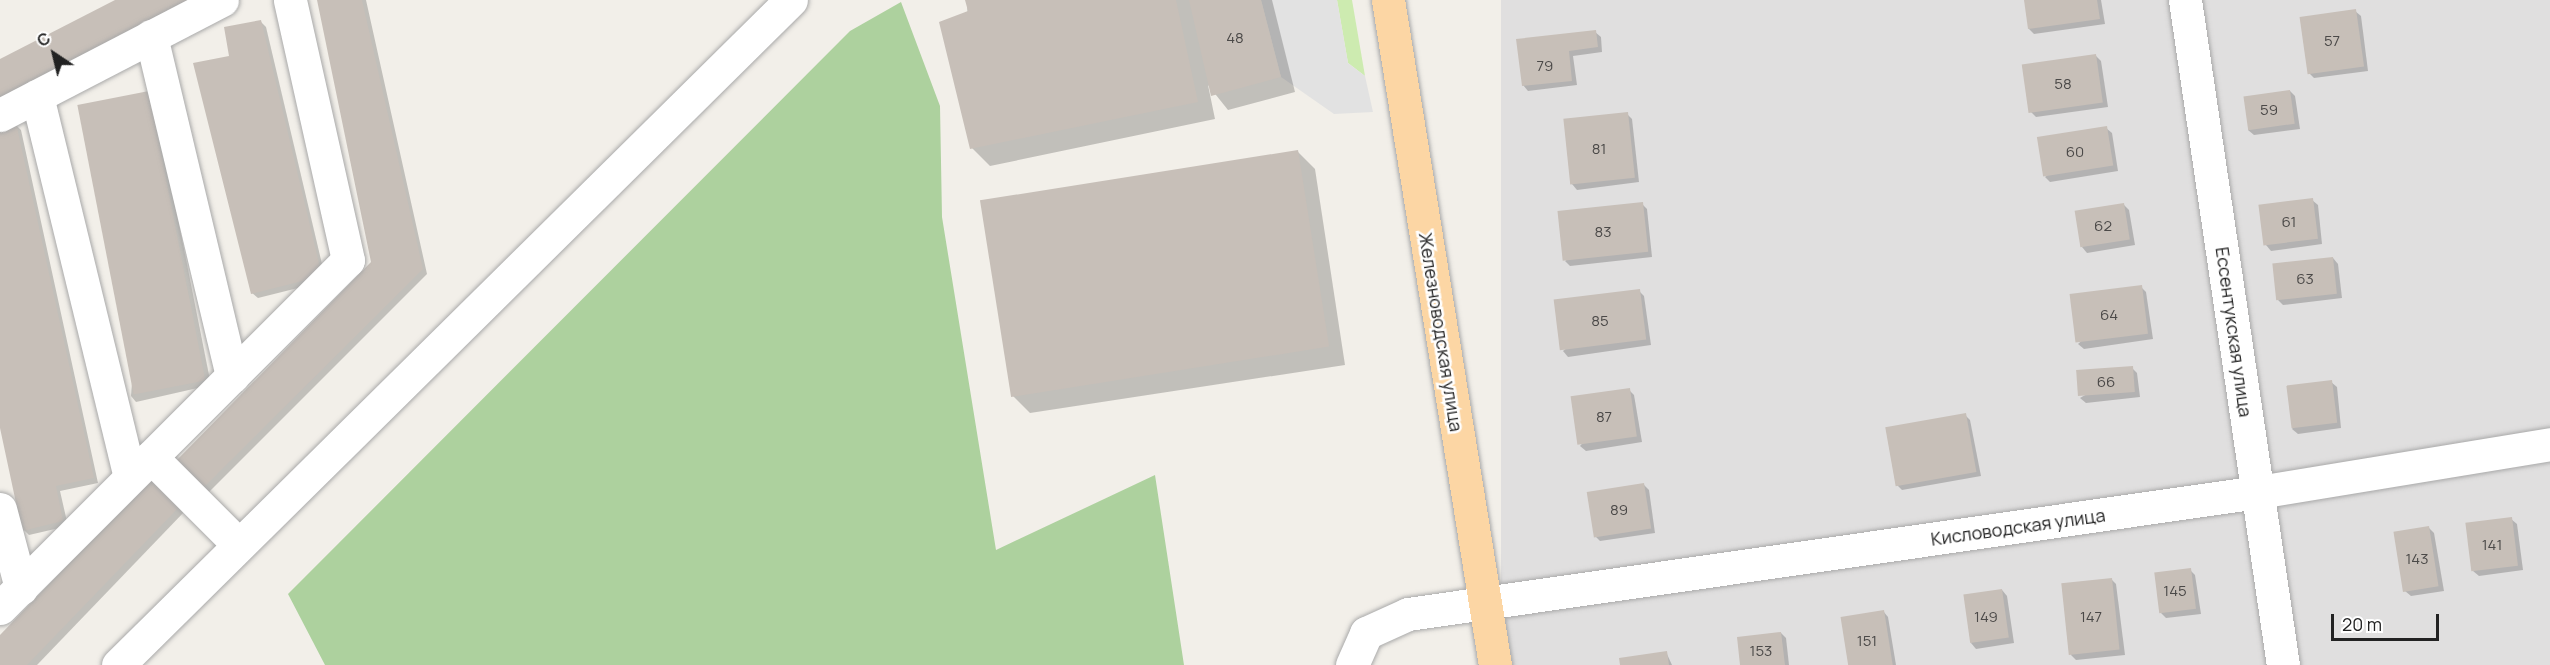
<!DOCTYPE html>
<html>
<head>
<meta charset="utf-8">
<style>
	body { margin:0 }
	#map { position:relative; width:2550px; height:665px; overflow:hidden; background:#f2efe9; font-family:Manrope,sans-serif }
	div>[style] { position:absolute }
	.residential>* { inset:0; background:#e0dfdf; transform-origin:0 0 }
	.grass>* { inset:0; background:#cdebb0 }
	.forest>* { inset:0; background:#add19e }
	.parking>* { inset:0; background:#e2e2e2 }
	.shadow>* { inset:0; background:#0003 }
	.building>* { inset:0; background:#c7bfb8; transform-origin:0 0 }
	.roads { filter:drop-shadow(0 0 2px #a9a9a9) drop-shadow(0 0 2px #a9a9a9) }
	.minor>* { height:33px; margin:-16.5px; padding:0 16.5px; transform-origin:16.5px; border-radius:16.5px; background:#fff }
	.major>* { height:33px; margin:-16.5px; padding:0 16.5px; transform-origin:16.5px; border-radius:16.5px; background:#fcd6a4 }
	span { translate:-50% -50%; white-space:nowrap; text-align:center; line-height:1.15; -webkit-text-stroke:5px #fff; paint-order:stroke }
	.number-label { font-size:15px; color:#4b4948 }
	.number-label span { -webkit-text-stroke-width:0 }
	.street-label { font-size:18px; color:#222 }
	.north { position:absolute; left:24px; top:24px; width:60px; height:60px; -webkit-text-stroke:4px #fff; paint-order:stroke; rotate:325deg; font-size:16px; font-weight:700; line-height:24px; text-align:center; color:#222 }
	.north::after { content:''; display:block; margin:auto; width:21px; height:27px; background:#222; clip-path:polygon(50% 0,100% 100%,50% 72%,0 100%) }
	.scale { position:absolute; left:2331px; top:614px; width:108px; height:27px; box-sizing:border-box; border:3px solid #222; border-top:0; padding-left:8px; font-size:18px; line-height:21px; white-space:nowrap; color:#222; -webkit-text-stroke:4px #fff; paint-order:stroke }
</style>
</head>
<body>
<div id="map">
	<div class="residential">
		<i style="left:1501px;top:0;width:1049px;height:672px"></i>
	</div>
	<div class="grass">
		<i style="clip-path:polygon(1337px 0,1352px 0,1365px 76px,1348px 63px)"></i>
	</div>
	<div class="forest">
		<i style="clip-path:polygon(901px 2px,940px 106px,942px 217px,996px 550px,1155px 475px,1184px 665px,325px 665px,288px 594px,850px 31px)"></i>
	</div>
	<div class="parking">
		<i style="clip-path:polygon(1261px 0,1337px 0,1348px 63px,1365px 76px,1373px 112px,1334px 114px,1281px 77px)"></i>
	</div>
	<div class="shadow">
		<i style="clip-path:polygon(319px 0,366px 0,427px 274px,209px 492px,177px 462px,373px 262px)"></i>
		<i style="clip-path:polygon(967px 0,1272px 0,1295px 92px,1228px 110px,1208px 85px,1215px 119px,990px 166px,972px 148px)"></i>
		<i style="clip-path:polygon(2025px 0,2101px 0,2105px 24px,2034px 34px,2029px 29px)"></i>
		<i style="clip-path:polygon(2355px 11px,2361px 16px,2368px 71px,2314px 78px,2309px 73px)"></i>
		<i style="clip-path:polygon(261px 22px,266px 27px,326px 281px,258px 298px,252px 293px)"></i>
		<i style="clip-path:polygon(1595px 32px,1601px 37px,1602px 52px,1573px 56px,1577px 85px,1528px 91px,1523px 85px,1518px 40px)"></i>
		<i style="clip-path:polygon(2096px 56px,2101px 61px,2108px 107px,2036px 117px,2031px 112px)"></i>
		<i style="clip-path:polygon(2290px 91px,2295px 96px,2300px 129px,2254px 135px,2248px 130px)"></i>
		<i style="clip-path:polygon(154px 98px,211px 385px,136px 402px,131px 396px)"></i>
		<i style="clip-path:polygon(1627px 114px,1632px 119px,1639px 182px,1577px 190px,1572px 184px)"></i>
		<i style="clip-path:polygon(16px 125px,21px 130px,98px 483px,60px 491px,68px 526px,29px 535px,24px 530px,0 421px)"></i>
		<i style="clip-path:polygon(2106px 128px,2112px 133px,2118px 171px,2050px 182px,2045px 177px)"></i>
		<i style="clip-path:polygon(1297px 151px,1315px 169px,1345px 365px,1030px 413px,1012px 395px)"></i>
		<i style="clip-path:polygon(2312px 200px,2318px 205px,2322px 244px,2271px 251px,2266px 245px)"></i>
		<i style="clip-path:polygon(1642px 204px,1647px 209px,1652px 257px,1570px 266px,1565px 261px)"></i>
		<i style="clip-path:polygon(2124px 205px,2129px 210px,2135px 245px,2087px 253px,2082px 247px)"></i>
		<i style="clip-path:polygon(2333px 258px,2338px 264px,2342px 298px,2283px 305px,2278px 300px)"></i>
		<i style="clip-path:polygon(2141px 287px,2146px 292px,2153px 339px,2084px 349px,2078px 344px)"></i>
		<i style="clip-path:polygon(1639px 291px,1644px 296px,1651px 345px,1568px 357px,1563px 351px)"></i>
		<i style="clip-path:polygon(2132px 368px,2137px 373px,2140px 397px,2086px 403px,2080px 398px)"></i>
		<i style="clip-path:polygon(2331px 382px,2337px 387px,2341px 428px,2298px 434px,2292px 429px)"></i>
		<i style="clip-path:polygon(1629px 390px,1634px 395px,1642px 442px,1586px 451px,1580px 446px)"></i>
		<i style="clip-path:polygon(1965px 415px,1970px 420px,1981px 476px,1902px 490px,1897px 485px)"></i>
		<i style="clip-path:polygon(152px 479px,185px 511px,37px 665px,0 665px,0 637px)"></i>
		<i style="clip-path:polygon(1644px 485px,1649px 490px,1655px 533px,1600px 541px,1594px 535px)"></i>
		<i style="clip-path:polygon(2511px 519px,2517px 524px,2523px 570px,2479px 576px,2473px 571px)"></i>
		<i style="clip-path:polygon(2429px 528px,2434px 533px,2444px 591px,2411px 596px,2405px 591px)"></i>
		<i style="clip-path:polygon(2190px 570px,2195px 575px,2201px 614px,2166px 618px,2161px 613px)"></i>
		<i style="clip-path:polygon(2111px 579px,2116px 584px,2125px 655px,2076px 660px,2071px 655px)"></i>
		<i style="clip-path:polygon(2002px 590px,2007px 596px,2014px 643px,1976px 649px,1971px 643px)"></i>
		<i style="clip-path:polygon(1883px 611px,1888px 617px,1896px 665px,1851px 665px)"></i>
		<i style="clip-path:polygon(1781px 633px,1786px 638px,1789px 665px,1741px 665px)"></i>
		<i style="clip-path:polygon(1666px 652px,1672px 665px,1622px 665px)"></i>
	</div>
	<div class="building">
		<i style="clip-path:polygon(115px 0,195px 0,0 101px,0 59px)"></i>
		<i style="clip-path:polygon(317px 0,362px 0,423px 269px,203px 488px,175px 462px,371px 262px)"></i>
		<i style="clip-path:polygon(965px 0,1176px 0,1198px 102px,970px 149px,939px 22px,968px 11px)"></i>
		<i style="clip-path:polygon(1189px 0,1261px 0,1281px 77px,1211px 96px)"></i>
		<i style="clip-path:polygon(2024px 0,2097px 0,2100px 19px,2028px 29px)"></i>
		<i style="left:2356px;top:9px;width:58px;height:57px;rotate:82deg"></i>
		<i style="clip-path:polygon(261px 20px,322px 276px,251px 294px,193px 63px,229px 56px,224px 27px)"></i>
		<i style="clip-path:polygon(1596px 30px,1598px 47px,1569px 51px,1572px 81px,1522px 86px,1516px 39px)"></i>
		<i style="left:2096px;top:54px;width:49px;height:75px;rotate:82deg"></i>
		<i style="left:2290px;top:90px;width:34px;height:47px;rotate:82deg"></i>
		<i style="left:149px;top:91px;width:295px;height:73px;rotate:79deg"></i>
		<i style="left:1628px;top:112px;width:66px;height:65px;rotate:84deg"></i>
		<i style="clip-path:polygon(16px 123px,94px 478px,56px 486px,63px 521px,22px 531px,0 428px,0 127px)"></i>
		<i style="left:2107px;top:126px;width:40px;height:71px;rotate:81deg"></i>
		<i style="left:1298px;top:150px;width:199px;height:322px;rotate:81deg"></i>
		<i style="left:2313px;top:198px;width:41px;height:55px;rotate:83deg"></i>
		<i style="left:1643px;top:202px;width:50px;height:86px;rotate:84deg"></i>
		<i style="left:2124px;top:203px;width:37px;height:50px;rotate:81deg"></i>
		<i style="left:2333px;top:257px;width:37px;height:61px;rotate:84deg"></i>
		<i style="left:2142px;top:285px;width:49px;height:73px;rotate:83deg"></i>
		<i style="left:1640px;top:289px;width:51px;height:87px;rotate:83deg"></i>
		<i style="left:2133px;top:366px;width:26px;height:57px;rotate:86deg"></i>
		<i style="left:2332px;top:380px;width:43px;height:46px;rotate:83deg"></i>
		<i style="left:1630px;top:388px;width:49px;height:60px;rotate:82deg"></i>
		<i style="left:1966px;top:413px;width:60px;height:82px;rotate:80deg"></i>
		<i style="clip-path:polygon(152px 477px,181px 505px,27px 665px,0 665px,0 635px)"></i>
		<i style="left:1644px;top:483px;width:46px;height:58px;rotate:81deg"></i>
		<i style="left:2512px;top:517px;width:49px;height:47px;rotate:83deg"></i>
		<i style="left:2429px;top:526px;width:61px;height:36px;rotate:81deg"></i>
		<i style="left:2191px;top:568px;width:41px;height:37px;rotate:83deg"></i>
		<i style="left:2112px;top:578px;width:72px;height:51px;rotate:84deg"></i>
		<i style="left:2002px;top:589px;width:49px;height:39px;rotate:82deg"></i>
		<i style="left:1884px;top:610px;width:56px;height:44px;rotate:81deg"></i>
		<i style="clip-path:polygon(1781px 632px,1785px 665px,1740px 665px,1737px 637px)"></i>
		<i style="clip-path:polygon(1667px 651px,1669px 665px,1620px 665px,1619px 658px)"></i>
	</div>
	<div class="roads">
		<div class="minor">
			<i style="left:2185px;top:0;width:672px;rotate:81.62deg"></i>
			<i style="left:151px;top:36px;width:350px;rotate:76.6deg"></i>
			<i style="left:37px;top:96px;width:392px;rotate:76.3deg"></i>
			<i style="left:0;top:115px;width:250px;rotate:-27.4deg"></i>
			<i style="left:151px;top:457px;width:124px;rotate:45deg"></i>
			<i style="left:0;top:509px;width:82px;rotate:75.1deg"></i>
			<i style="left:0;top:608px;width:492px;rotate:-45deg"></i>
			<i style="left:348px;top:260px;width:266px;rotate:-102.6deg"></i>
			<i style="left:118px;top:665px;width:946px;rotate:-44.66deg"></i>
			<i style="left:1352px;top:665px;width:35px;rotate:-66deg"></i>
			<i style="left:1366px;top:633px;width:46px;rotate:-24.3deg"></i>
			<i style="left:1408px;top:614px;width:859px;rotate:-8.17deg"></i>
			<i style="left:2258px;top:492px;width:296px;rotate:-9.3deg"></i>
		</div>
		<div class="major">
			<i style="left:1388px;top:0;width:674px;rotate:80.86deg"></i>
		</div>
	</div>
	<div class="number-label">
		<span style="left:1235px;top:38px">48</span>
		<span style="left:2332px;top:41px">57</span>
		<span style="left:1545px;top:66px">79</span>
		<span style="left:2063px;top:84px">58</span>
		<span style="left:2269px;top:110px">59</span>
		<span style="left:1599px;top:149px">81</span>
		<span style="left:2075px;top:152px">60</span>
		<span style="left:2289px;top:222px">61</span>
		<span style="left:2103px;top:226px">62</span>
		<span style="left:1603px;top:232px">83</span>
		<span style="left:2305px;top:279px">63</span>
		<span style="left:2109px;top:315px">64</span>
		<span style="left:1600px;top:321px">85</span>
		<span style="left:2106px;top:382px">66</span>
		<span style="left:1604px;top:417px">87</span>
		<span style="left:1619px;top:510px">89</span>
		<span style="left:2492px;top:545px">141</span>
		<span style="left:2417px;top:559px">143</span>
		<span style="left:2175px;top:591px">145</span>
		<span style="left:1986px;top:617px">149</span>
		<span style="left:2091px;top:617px">147</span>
		<span style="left:1867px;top:641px">151</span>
		<span style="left:1761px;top:651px">153</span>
	</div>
	<div class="street-label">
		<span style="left:1441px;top:332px;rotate:81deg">Железноводская улица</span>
		<span style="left:2234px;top:332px;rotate:82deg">Ессентукская улица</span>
		<span style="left:2018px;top:527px;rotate:-8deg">Кисловодская улица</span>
	</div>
	<div class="north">С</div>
	<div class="scale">20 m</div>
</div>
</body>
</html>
